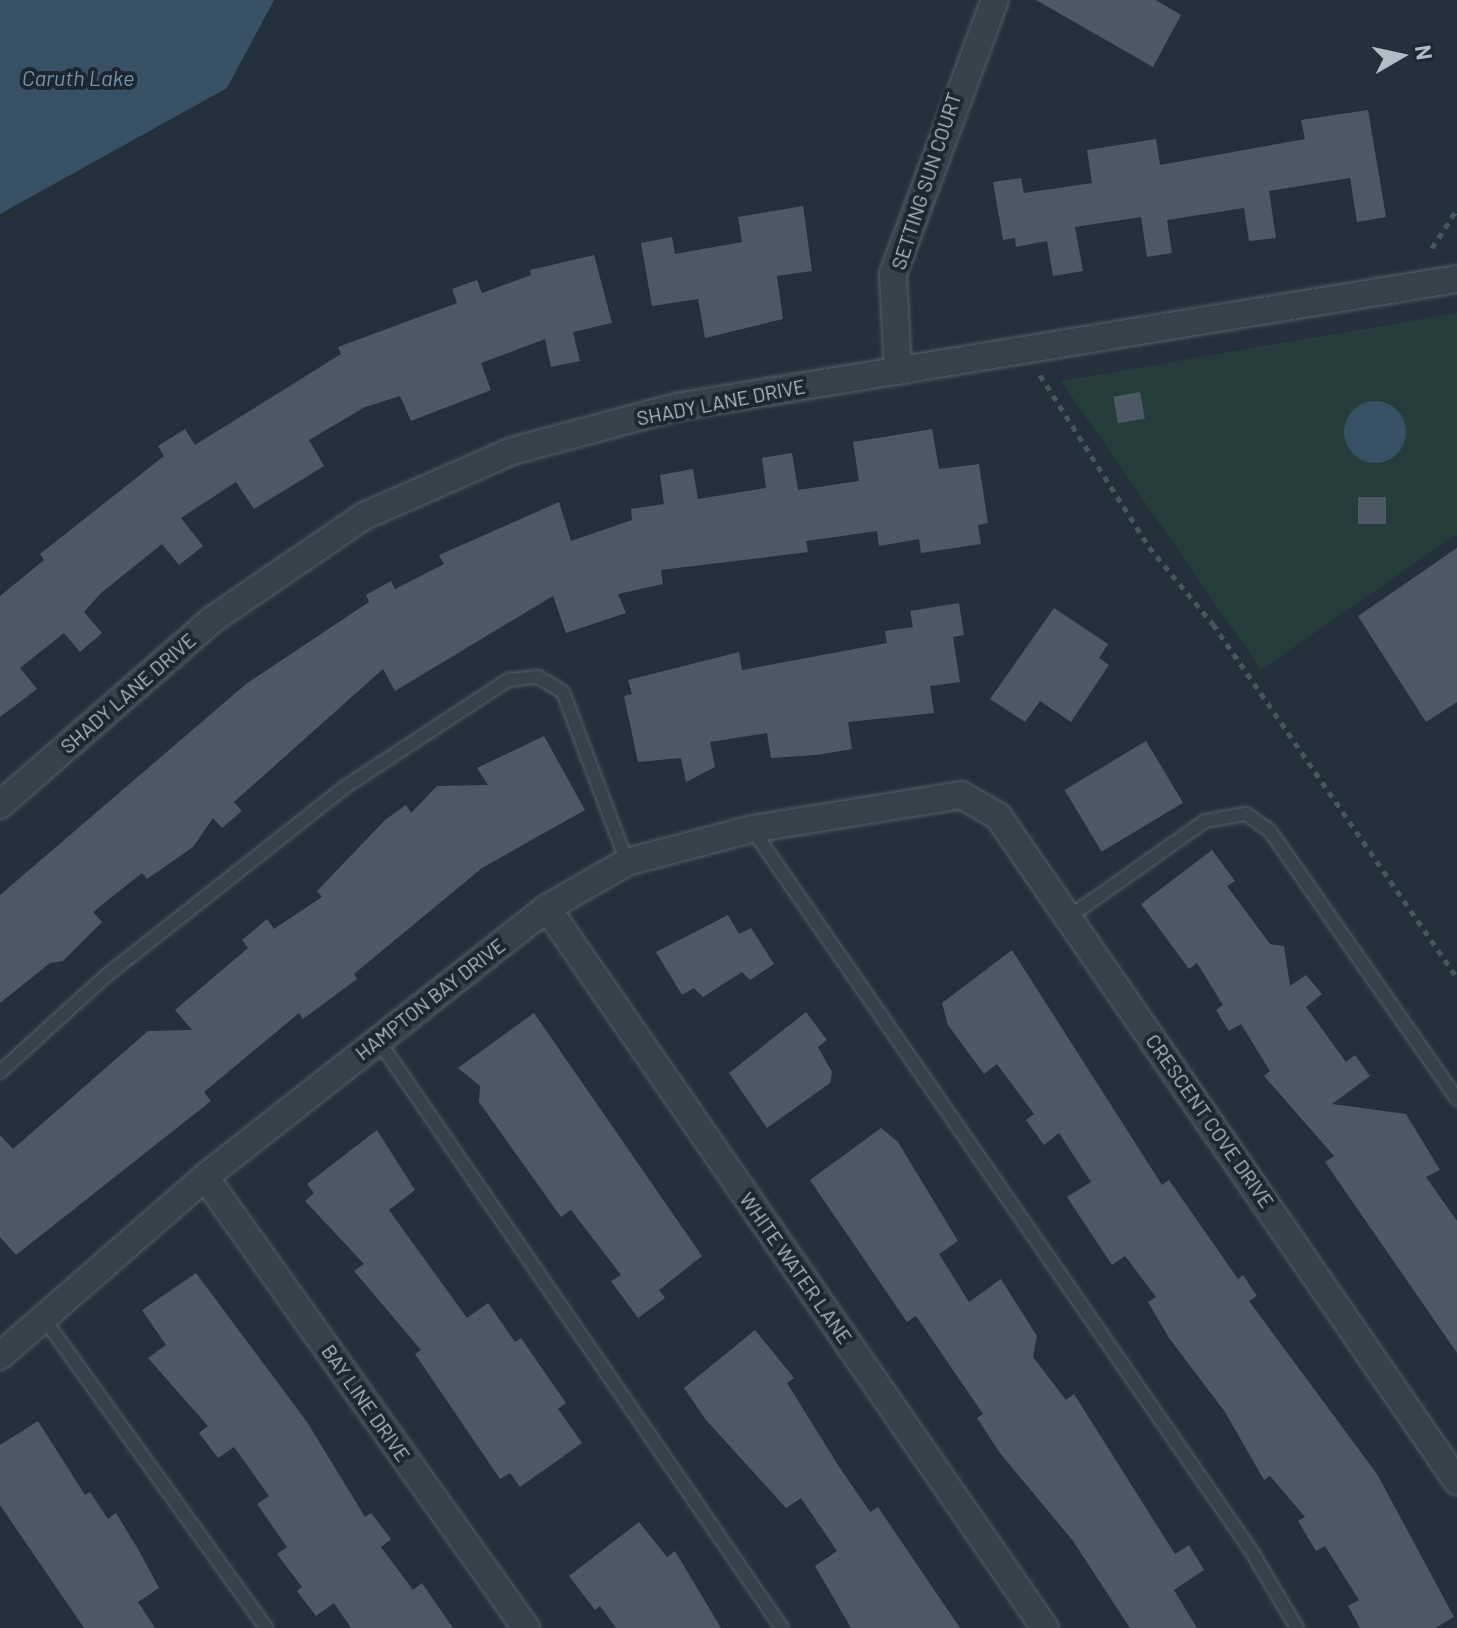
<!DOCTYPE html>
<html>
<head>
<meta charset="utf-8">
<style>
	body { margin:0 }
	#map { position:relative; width:1457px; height:1628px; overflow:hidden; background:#24313c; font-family:Barlow,sans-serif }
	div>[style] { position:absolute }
	.green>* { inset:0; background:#263d3c }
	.water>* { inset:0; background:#395164 }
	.round { border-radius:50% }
	.building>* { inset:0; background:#4d5a66; transform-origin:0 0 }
	.path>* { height:5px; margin-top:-2.5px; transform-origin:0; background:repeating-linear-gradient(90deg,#445959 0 6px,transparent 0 12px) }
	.roads { filter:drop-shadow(0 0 2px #56606a) drop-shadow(0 0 2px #56606a) }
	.service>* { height:12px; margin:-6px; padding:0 6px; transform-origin:6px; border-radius:6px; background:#38424c }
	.minor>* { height:26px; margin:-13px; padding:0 13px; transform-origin:13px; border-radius:13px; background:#38424c }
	span { translate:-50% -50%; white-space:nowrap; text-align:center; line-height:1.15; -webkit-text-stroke:8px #1d2731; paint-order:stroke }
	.street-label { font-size:20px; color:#b3bdc7 }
	.water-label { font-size:22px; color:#7492aa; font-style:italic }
	.north { position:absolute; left:1361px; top:16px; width:80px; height:80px; -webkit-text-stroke:6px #1d2731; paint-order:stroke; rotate:81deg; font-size:22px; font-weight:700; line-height:32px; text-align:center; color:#b3bdc7 }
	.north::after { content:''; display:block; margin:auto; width:28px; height:36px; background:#b3bdc7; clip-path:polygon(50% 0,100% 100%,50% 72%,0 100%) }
</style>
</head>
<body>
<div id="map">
	<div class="green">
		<i style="clip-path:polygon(1457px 313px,1457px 534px,1261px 670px,1061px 381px)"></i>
	</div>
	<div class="water">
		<i style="clip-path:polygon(0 0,274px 0,227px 88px,0 214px)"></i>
		<i class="round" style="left:1344px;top:401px;width:62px;height:62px"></i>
	</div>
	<div class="building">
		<i style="clip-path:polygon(1036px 0,1156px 0,1181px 15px,1153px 67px)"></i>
		<i style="clip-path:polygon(1368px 110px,1386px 217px,1357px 222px,1350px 178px,1269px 191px,1276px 238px,1249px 241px,1244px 208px,1167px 220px,1172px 253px,1147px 257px,1141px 217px,1075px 227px,1083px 271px,1053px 276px,1047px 241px,1016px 247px,1015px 238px,1003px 240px,993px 182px,1021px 178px,1024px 193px,1092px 183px,1087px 150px,1156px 139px,1160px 165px,1305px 139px,1301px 120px)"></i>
		<i style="clip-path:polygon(803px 206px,812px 271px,777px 276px,783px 319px,705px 338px,698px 299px,652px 306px,641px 243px,672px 237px,675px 254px,742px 242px,738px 217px)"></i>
		<i style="clip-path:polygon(594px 255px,612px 323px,573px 332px,580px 361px,551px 367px,545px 339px,481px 363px,491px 390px,411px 421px,400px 396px,365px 407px,309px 440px,324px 466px,254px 509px,236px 482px,181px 518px,203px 546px,179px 565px,162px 544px,101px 593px,84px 612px,102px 633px,80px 652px,64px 633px,20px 668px,37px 689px,0 717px,0 596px,44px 560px,40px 554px,164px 456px,158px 446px,185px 429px,195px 445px,341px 354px,338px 347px,457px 303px,452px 289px,477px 280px,482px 293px,531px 275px,530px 270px)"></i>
		<i style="left:1140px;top:392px;width:27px;height:27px;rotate:80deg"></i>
		<i style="clip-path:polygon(932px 429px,939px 469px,979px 464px,988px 523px,978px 525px,981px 544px,921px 553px,919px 539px,879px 546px,877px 531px,806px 541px,808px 552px,661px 570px,663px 584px,618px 594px,626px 613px,566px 633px,553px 596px,395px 691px,383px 669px,234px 802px,242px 811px,222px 828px,213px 818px,193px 847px,147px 879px,142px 873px,93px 912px,102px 922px,63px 961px,50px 963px,0 1003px,0 895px,246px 684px,369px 602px,366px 595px,391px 581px,395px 589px,444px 564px,439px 555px,559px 502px,571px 541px,632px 520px,631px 509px,664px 504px,660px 475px,693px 469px,698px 499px,766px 488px,762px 458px,792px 453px,798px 490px,859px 481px,853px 442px)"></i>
		<i style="left:1358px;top:497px;width:28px;height:27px"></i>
		<i style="clip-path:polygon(1457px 548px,1457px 702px,1426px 722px,1358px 616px)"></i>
		<i style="clip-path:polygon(959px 603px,964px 635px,953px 637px,960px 682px,930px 686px,934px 713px,848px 722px,852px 749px,816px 755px,771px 758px,767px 733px,710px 742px,715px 767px,686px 782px,681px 758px,638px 762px,624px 696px,632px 694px,628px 680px,739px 652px,742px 670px,887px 643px,885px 631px,913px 627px,910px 611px)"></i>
		<i style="clip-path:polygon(1054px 608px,1108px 644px,1099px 658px,1109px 665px,1071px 722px,1040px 701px,1025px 722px,990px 699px)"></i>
		<i style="clip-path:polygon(544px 736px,585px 810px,482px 868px,354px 974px,357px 979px,303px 1019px,299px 1013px,204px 1092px,211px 1101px,16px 1255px,0 1237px,0 1135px,13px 1149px,148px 1031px,192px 1030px,175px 1010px,248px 948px,242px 940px,267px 919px,274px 929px,322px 897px,317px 891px,385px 820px,406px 805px,411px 813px,437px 786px,488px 785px,477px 768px)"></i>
		<i style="left:1146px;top:741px;width:72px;height:95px;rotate:59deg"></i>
		<i style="clip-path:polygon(1212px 850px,1235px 881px,1227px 886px,1270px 944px,1284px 946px,1290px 986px,1306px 975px,1322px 994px,1306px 1007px,1346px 1062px,1355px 1055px,1370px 1076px,1332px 1104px,1406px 1114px,1440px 1170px,1426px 1177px,1457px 1221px,1457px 1353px,1325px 1162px,1334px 1156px,1264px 1076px,1270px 1071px,1241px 1024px,1229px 1031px,1216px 1010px,1223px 1005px,1197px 963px,1189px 969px,1141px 904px)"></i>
		<i style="clip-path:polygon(728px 915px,739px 934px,751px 928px,774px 964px,750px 980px,742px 972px,703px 997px,694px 988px,682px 995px,656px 952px)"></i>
		<i style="clip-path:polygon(1012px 950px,1162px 1185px,1169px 1180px,1238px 1279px,1243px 1275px,1257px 1296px,1249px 1301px,1377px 1474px,1454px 1617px,1435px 1628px,1360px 1628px,1348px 1606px,1359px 1600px,1325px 1546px,1316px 1551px,1298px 1521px,1305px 1517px,1270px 1476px,1264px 1480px,1225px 1412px,1169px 1338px,1148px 1302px,1156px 1297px,1125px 1256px,1112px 1265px,1067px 1197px,1091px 1182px,1059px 1133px,1044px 1145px,1026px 1120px,1034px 1114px,997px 1064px,984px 1074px,948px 1025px,942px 1003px)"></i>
		<i style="clip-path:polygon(806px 1012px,827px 1040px,818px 1047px,832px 1072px,830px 1083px,767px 1128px,729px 1073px)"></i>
		<i style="clip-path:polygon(534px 1013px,702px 1256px,659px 1290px,665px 1298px,638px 1318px,611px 1281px,621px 1275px,571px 1210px,561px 1217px,479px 1102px,480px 1086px,458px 1068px)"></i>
		<i style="clip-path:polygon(881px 1128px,898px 1142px,958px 1241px,939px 1254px,969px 1302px,1001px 1279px,1037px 1336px,1033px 1357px,1066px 1400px,1074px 1394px,1175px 1554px,1189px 1545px,1204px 1570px,1174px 1590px,1197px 1628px,1130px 1628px,1073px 1541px,1000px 1453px,977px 1418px,983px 1414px,916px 1316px,907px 1322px,810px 1180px)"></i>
		<i style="clip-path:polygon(377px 1130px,415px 1190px,389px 1210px,467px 1318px,488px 1303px,515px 1342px,521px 1338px,566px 1403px,558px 1409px,582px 1443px,520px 1487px,510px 1473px,500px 1479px,415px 1354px,421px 1350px,354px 1271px,364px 1264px,305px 1201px,314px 1193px,307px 1184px)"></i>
		<i style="clip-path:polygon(196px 1273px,307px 1422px,365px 1517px,371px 1513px,391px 1539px,381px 1547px,413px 1590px,422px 1583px,453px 1628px,351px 1628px,334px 1603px,316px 1616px,297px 1591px,302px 1587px,277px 1554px,287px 1547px,257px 1504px,269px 1496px,234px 1447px,218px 1458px,199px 1433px,208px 1426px,148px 1358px,166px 1345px,142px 1310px)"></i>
		<i style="clip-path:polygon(755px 1330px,794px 1378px,787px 1383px,838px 1465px,870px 1512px,878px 1507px,960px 1628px,851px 1628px,815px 1566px,837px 1551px,801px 1498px,786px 1508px,706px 1420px,684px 1388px)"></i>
		<i style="clip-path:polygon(38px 1421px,85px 1495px,90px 1492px,108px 1519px,116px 1513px,138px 1549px,159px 1588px,138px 1602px,155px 1628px,84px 1628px,0 1505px,0 1445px)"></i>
		<i style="clip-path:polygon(639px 1522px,667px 1557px,675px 1551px,721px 1628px,616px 1628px,600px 1606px,595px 1610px,569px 1576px)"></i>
	</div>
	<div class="path">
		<i style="left:1432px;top:248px;width:46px;rotate:-57.3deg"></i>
		<i style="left:1040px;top:375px;width:204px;rotate:57.6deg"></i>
		<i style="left:1149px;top:547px;width:100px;rotate:50.3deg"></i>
		<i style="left:1213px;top:624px;width:430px;rotate:55.4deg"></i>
	</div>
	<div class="roads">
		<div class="service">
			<i style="left:752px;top:829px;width:879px;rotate:55.33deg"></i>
			<i style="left:1252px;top:1552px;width:88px;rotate:59.4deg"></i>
			<i style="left:1069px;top:917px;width:166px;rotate:-35.2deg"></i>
			<i style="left:1205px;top:821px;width:42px;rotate:-9.7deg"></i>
			<i style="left:1246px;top:814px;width:29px;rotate:35deg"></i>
			<i style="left:1270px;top:831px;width:327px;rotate:55.1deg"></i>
			<i style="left:378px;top:1040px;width:713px;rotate:55.51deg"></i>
			<i style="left:0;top:1072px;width:144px;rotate:-42.2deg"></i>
			<i style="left:107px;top:975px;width:303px;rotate:-38.3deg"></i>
			<i style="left:345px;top:787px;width:195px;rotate:-33.3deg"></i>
			<i style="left:508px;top:680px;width:30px;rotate:-6deg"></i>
			<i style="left:538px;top:677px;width:29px;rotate:31deg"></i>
			<i style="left:563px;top:692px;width:182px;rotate:69.4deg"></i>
			<i style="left:42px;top:1316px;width:384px;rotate:54.3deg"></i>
		</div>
		<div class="minor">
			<i style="left:898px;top:371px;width:97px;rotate:-93deg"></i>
			<i style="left:893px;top:274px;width:292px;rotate:-69.6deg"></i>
			<i style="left:0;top:805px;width:281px;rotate:-41.1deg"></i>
			<i style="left:212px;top:620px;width:184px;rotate:-34.4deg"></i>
			<i style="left:364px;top:516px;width:162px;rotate:-23.7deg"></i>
			<i style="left:512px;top:451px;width:170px;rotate:-15deg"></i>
			<i style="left:676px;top:407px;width:791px;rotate:-9.31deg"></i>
			<i style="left:547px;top:908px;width:875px;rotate:55.33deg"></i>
			<i style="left:205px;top:1177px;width:554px;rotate:54.56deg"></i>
			<i style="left:0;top:1356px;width:272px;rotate:-41.1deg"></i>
			<i style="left:205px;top:1177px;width:435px;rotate:-38.2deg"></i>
			<i style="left:547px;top:908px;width:92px;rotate:-29.9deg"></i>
			<i style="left:627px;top:862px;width:129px;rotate:-14.8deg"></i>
			<i style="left:752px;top:829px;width:212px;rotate:-9.2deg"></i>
			<i style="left:961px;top:795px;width:43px;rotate:29.6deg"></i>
			<i style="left:998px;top:816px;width:808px;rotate:55.39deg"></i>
		</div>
	</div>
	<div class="street-label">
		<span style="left:926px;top:181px;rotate:-72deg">SETTING SUN COURT</span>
		<span style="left:721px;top:402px;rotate:-11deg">SHADY LANE DRIVE</span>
		<span style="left:128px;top:693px;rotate:-41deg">SHADY LANE DRIVE</span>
		<span style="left:430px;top:999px;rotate:-38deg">HAMPTON BAY DRIVE</span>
		<span style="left:1210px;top:1121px;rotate:55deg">CRESCENT COVE DRIVE</span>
		<span style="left:796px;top:1268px;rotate:55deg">WHITE WATER LANE</span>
		<span style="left:366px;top:1403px;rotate:55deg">BAY LINE DRIVE</span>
	</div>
	<div class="water-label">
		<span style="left:78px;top:78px">Caruth Lake</span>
	</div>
	<div class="north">N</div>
</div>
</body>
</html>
